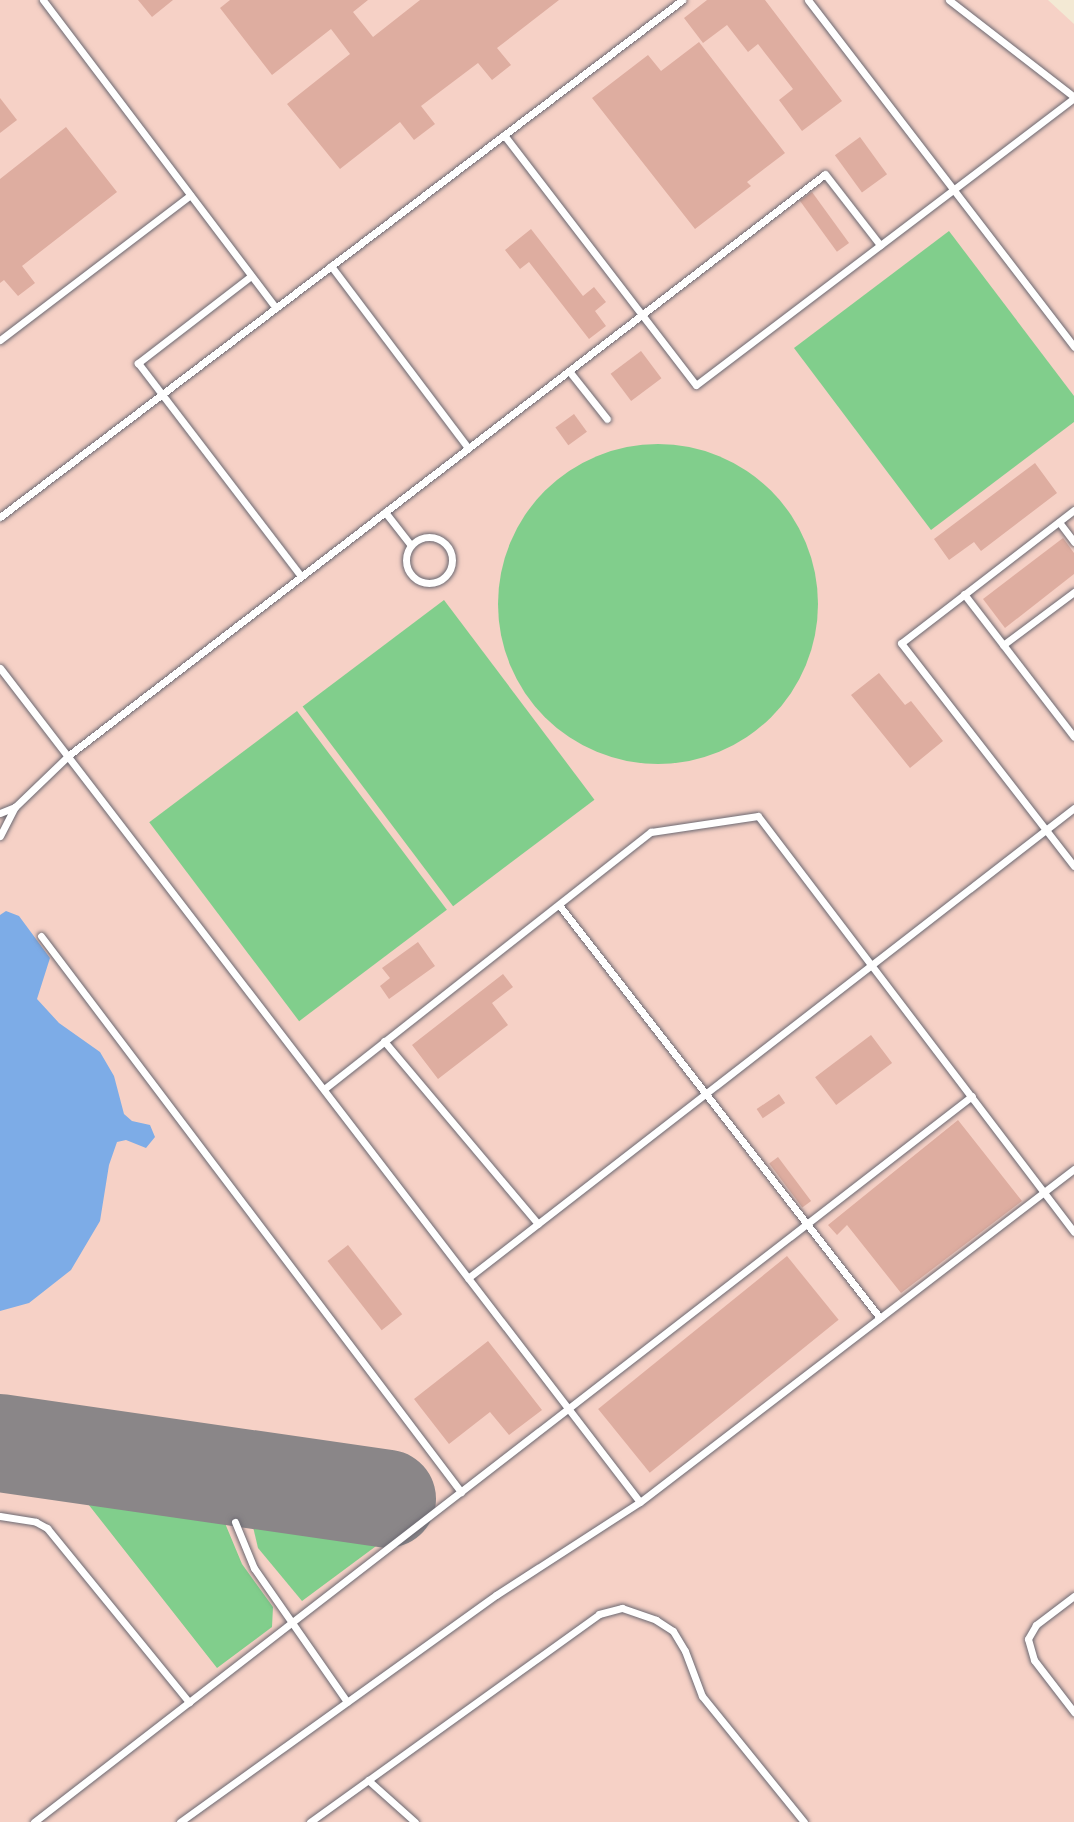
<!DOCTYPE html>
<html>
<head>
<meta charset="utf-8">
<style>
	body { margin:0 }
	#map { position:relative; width:1074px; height:1822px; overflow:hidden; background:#f3e9d4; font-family:Cardo,serif }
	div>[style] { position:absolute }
	.built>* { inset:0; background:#f6d1c6 }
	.green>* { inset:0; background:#81ce8c; transform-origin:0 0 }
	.round { border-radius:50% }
	.water>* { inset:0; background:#7dace7 }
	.runway>* { height:98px; margin:-49px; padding:0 49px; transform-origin:49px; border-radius:49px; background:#8a8688 }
	.building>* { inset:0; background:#deada0; transform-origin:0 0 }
	.roads { filter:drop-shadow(0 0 2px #6b6871) drop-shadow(0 0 2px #6b6871) }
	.service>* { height:7px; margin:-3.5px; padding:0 3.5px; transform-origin:3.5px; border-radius:3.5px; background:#fff }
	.service>.ring { margin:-3.5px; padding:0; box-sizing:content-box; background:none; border:7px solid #fff; border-radius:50% }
	span { translate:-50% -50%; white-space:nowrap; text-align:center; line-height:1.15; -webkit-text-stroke:7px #f7f3e8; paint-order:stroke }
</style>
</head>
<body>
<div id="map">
	<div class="built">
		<i style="clip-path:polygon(0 0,1048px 0,1074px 24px,1074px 1822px,0 1822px)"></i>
	</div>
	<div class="green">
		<i style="clip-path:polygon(949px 231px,1074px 396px,1074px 422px,931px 530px,794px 348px)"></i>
		<i class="round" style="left:498px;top:444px;width:320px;height:320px"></i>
		<i style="left:444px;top:600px;width:250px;height:177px;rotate:53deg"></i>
		<i style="left:297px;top:711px;width:249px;height:185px;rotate:53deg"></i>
		<i style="clip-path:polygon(81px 1495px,222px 1516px,242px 1564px,273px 1607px,272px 1627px,217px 1668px)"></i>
		<i style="clip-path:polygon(250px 1514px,387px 1538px,302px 1601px,258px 1548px)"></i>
	</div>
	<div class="water">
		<i style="clip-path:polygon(6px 911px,19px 916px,50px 958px,37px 999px,59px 1023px,100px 1052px,114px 1076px,124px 1114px,132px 1121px,150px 1125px,155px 1137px,146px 1148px,126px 1140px,117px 1142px,109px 1165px,100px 1221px,71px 1270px,29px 1303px,0 1311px,0 915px)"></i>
	</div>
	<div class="runway">
		<i style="left:0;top:1443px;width:391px;rotate:8.2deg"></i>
	</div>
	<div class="building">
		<i style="clip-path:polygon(138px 0,173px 0,152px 17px)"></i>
		<i style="clip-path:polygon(230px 0,368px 0,353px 12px,373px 37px,420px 0,559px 0,497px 48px,511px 65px,492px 80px,478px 63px,421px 106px,435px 124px,414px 140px,400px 122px,340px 169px,287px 104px,350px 54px,331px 29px,272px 75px,220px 8px)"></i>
		<i style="clip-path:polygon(707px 0,765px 0,842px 101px,802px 131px,779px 100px,793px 89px,758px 44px,748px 52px,727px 25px,703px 43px,684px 18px)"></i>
		<i style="clip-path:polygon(699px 42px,785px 153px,747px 182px,751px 186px,695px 229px,592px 98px,648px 55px,661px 71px)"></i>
		<i style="clip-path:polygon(0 98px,17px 120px,0 133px)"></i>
		<i style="clip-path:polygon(66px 127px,117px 192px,22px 266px,35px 283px,18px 296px,4px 280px,0 283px,0 179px)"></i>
		<i style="left:860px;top:137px;width:46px;height:31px;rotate:54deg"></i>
		<i style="left:812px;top:192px;width:63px;height:15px;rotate:54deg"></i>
		<i style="clip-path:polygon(531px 229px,583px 296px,594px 287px,606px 302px,595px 311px,606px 326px,589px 339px,529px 262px,520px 269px,505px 250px)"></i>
		<i style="left:641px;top:351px;width:34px;height:38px;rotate:53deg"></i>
		<i style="left:574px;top:414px;width:22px;height:23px;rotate:54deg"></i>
		<i style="clip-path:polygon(1035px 463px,1057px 493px,981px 551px,974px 542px,949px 560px,934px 539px)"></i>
		<i style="clip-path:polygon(1063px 538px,1074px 553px,1074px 574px,1005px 628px,983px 599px)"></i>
		<i style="clip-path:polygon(879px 673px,905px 705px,911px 701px,943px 741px,910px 768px,851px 695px)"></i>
		<i style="clip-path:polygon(418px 942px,435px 966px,389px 999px,380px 986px,390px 978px,382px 968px)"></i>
		<i style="clip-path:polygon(503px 974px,513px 987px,492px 1003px,508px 1025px,438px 1079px,412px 1045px)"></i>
		<i style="left:871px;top:1035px;width:35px;height:70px;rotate:53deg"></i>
		<i style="left:779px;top:1094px;width:11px;height:27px;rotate:56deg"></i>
		<i style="clip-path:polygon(958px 1120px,1022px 1201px,901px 1293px,847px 1225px,837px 1235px,828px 1225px)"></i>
		<i style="left:778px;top:1157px;width:55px;height:11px;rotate:53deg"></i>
		<i style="left:348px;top:1245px;width:88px;height:26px;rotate:52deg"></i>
		<i style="left:787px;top:1256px;width:82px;height:243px;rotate:51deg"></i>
		<i style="clip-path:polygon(488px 1341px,542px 1410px,509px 1435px,490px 1412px,449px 1444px,414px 1399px)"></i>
	</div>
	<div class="roads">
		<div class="service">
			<i style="left:43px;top:0;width:386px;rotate:52.9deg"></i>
			<i style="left:808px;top:0;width:437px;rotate:52.5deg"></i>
			<i style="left:949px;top:0;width:158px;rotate:37.8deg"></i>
			<i style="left:504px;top:135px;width:315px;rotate:52.5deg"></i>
			<i style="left:696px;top:385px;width:475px;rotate:-37.2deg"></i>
			<i style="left:331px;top:266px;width:228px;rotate:53deg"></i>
			<i style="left:251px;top:276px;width:143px;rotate:142.4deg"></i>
			<i style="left:138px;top:363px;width:268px;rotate:52.6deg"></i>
			<i style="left:0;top:340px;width:239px;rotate:-37.3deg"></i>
			<i style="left:569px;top:371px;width:61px;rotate:51.6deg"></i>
			<i style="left:1074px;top:510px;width:218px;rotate:142.4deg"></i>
			<i style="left:901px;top:643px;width:282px;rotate:52.2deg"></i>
			<i style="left:385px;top:512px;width:41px;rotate:52deg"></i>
			<i style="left:0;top:517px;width:856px;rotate:-37.16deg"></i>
			<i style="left:1059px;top:522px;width:25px;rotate:53deg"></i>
			<i class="ring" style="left:406px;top:537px;width:39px;height:39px"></i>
			<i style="left:964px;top:594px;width:180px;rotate:52.4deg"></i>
			<i style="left:1003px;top:645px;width:89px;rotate:-36.7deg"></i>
			<i style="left:0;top:668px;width:1051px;rotate:52.5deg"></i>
			<i style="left:0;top:813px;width:16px;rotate:-22deg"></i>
			<i style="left:0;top:836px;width:33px;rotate:-63deg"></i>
			<i style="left:15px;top:807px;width:75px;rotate:-43.9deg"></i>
			<i style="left:69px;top:755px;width:953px;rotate:-37.54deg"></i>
			<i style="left:825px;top:174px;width:90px;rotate:52.2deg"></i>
			<i style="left:559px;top:905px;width:523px;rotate:52.14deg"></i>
			<i style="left:41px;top:936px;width:697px;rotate:52.93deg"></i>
			<i style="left:384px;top:1041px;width:239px;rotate:49.9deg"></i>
			<i style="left:324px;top:1089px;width:416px;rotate:-38.2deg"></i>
			<i style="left:651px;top:832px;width:108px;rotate:-8.5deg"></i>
			<i style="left:758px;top:816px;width:522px;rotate:52.78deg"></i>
			<i style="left:468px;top:1278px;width:767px;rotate:-37.8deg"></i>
			<i style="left:0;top:1516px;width:36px;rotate:9deg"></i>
			<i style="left:36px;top:1522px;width:13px;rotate:29deg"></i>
			<i style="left:47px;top:1528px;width:225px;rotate:50.8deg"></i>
			<i style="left:235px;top:1522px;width:50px;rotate:67.6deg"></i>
			<i style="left:254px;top:1568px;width:163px;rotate:55.2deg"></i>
			<i style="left:1074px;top:1596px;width:48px;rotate:142.7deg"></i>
			<i style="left:1036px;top:1625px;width:16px;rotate:120deg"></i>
			<i style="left:1028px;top:1639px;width:22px;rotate:74deg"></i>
			<i style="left:1034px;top:1660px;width:66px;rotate:52.4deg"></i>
			<i style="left:368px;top:1780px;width:63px;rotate:41.8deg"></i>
			<i style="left:34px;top:1822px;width:1186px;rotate:-37.74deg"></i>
			<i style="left:180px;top:1822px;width:389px;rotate:-35.7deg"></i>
			<i style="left:496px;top:1595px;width:171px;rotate:-32.9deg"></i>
			<i style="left:640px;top:1502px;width:547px;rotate:-37.5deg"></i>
			<i style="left:310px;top:1822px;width:356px;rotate:-35.7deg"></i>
			<i style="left:599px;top:1614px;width:24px;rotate:-15deg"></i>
			<i style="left:622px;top:1608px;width:36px;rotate:19deg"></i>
			<i style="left:656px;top:1620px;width:20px;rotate:33deg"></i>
			<i style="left:673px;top:1631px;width:23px;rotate:59deg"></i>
			<i style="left:685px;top:1651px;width:48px;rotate:69.3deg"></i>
			<i style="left:702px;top:1696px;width:162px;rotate:51deg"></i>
		</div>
	</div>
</div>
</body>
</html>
